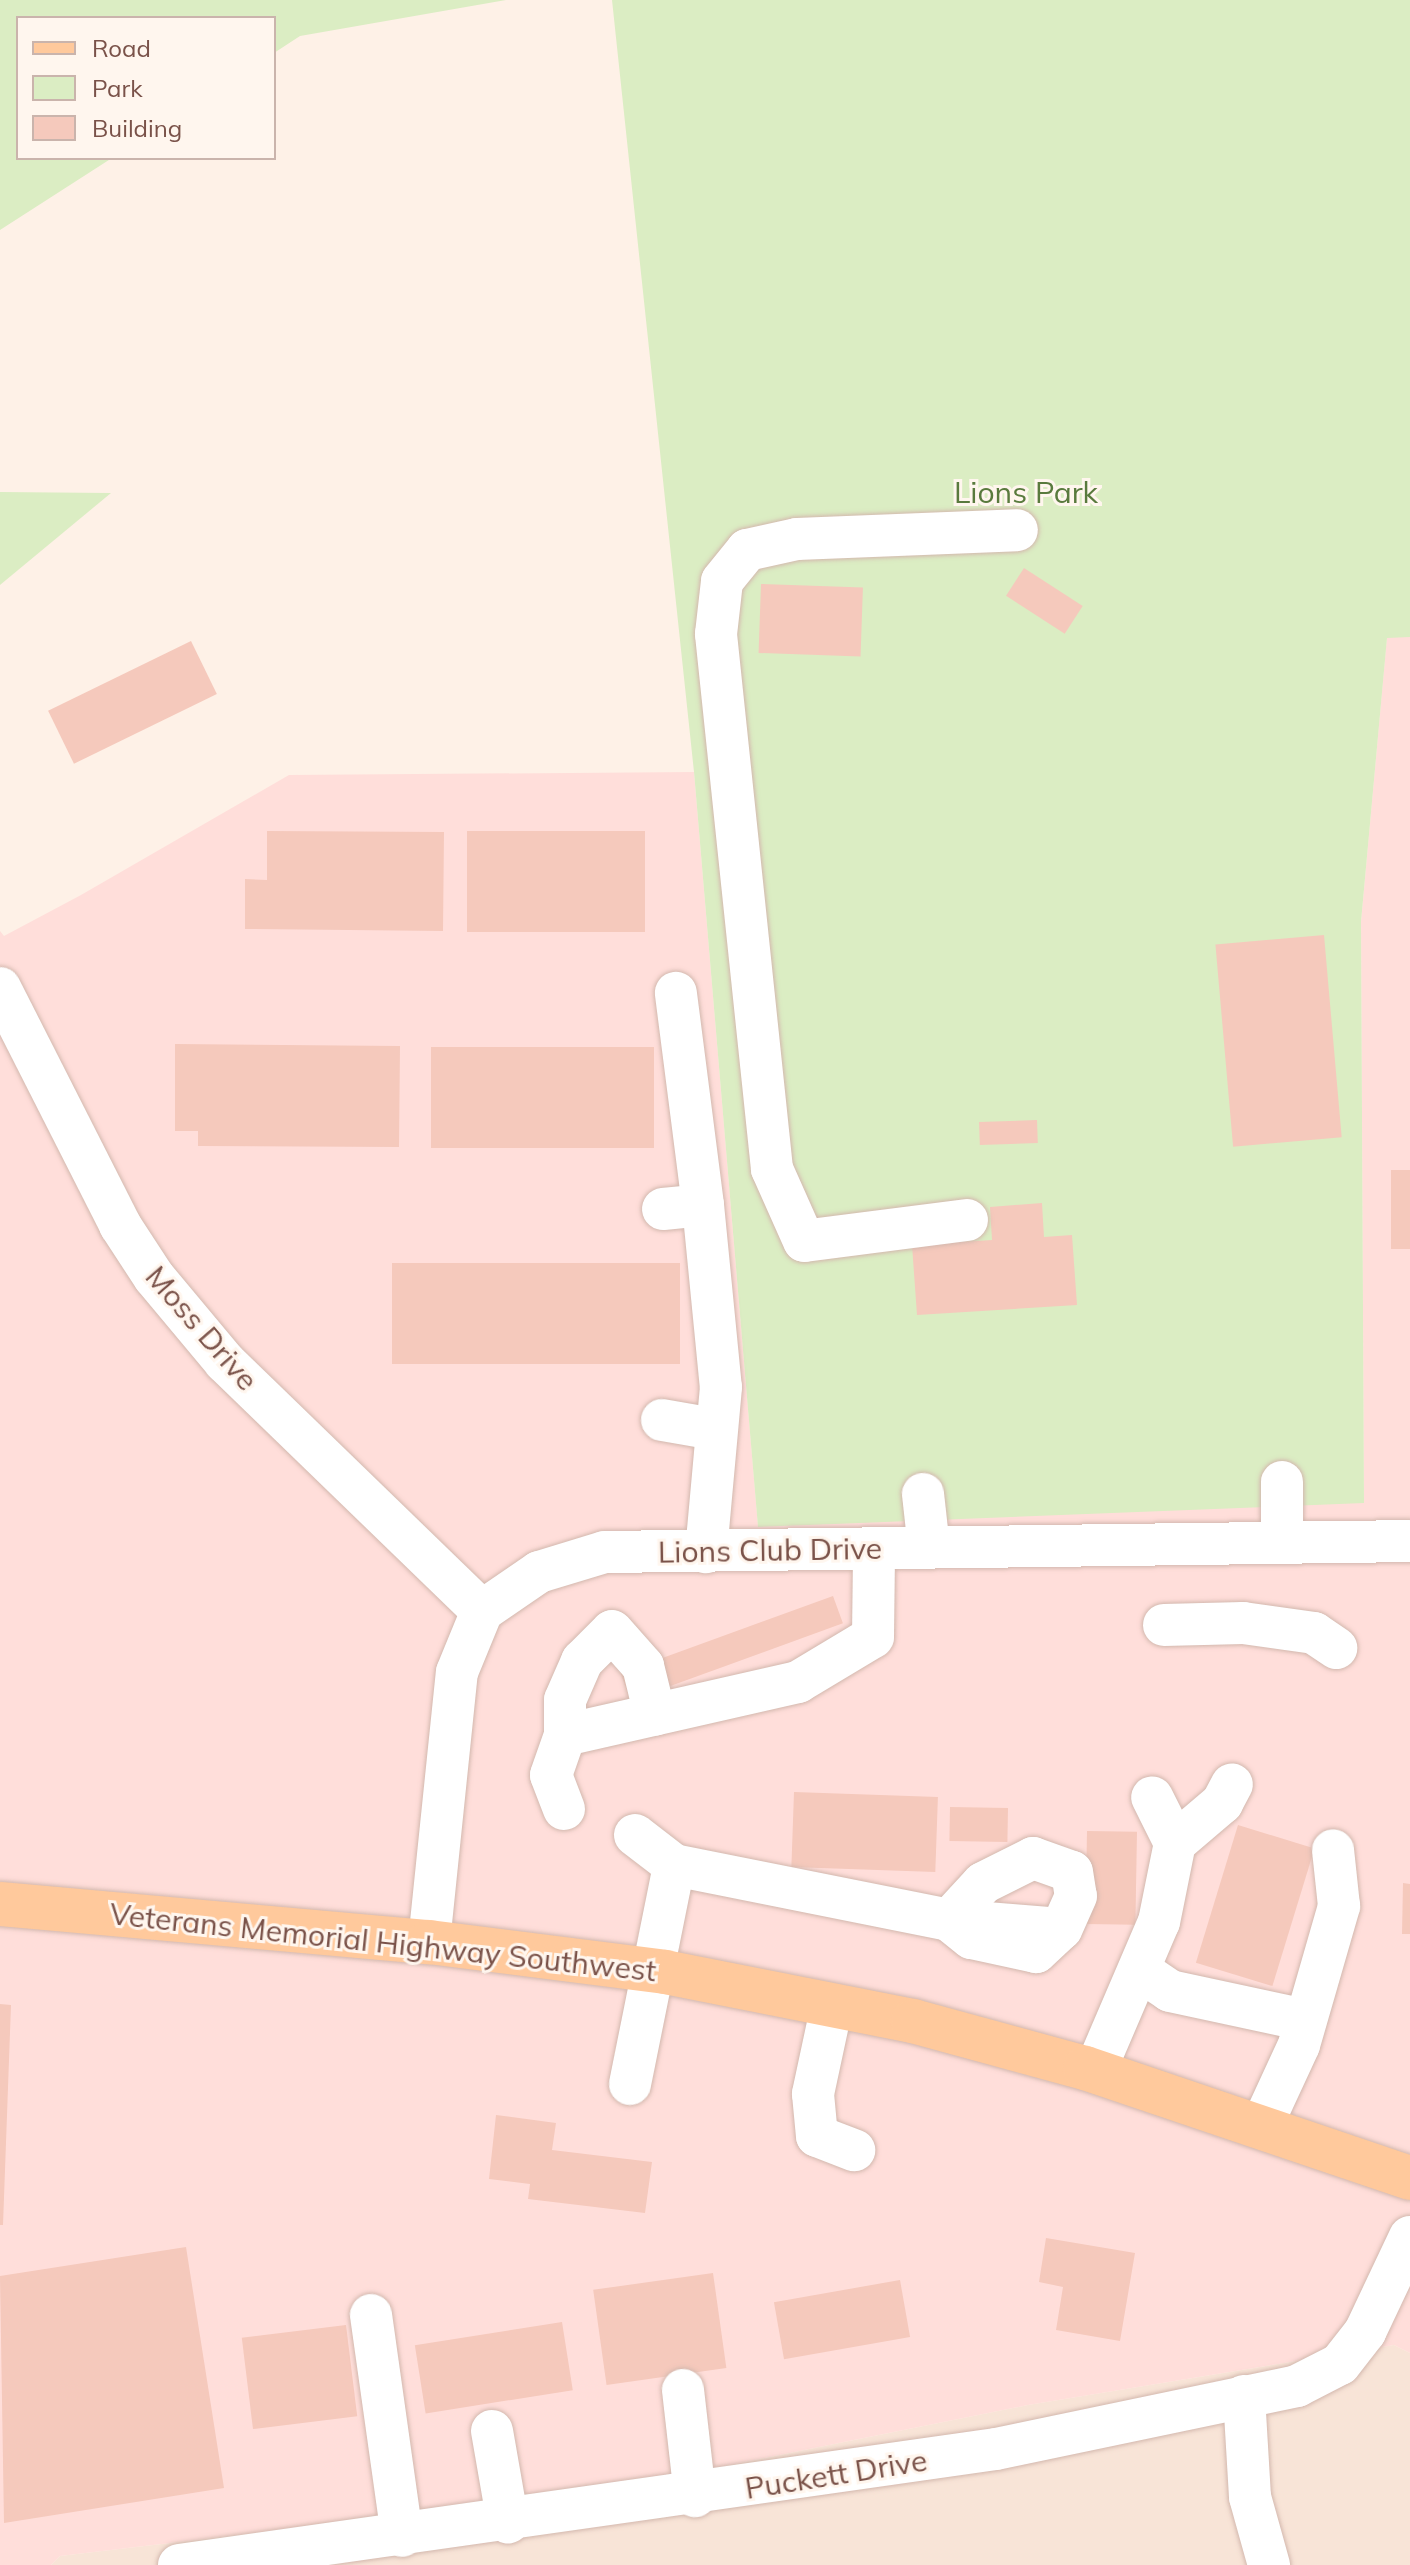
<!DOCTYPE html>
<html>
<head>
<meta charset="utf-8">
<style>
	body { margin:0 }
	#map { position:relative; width:1410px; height:2565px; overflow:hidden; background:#fef1e7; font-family:Mulish,sans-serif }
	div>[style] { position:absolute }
	.residential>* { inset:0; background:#f8e4d7 }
	.commercial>* { inset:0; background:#ffdeda }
	.green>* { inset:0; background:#dbedc3 }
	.building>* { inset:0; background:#f5c9bc; transform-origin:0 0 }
	.roads { filter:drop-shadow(0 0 2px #d3b8ae) drop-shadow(0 0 2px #d3b8ae) }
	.minor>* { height:42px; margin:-21px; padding:0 21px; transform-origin:21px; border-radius:21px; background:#fff }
	.major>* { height:44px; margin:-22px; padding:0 22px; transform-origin:22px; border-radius:22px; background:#ffc99c }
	span { translate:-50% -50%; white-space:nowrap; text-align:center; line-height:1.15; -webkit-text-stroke:6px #fff6ee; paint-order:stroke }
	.park-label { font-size:30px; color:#597a3d }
	.street-label { font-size:30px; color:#7a5249 }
	.legend { position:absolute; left:16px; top:16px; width:260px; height:144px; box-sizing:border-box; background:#fff6ee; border:2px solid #cab4ac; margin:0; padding:10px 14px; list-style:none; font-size:24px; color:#7a5249 }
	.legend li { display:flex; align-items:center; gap:16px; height:40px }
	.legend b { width:40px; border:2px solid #cab4ac }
</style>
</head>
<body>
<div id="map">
	<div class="residential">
		<i style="clip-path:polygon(1394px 2345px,1410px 2353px,1410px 2565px,51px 2565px,60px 2556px,585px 2494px,1028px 2405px)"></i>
	</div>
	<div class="commercial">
		<i style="clip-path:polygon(1387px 637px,1410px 637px,1410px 2353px,1394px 2345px,1028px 2405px,585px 2494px,60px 2556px,51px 2565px,0 2565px,0 931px,4px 936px,81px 895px,289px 775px,694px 772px,758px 1526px,1364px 1502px,1361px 922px)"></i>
	</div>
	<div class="green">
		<i style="clip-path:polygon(0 0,506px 0,300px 36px,274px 53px,274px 18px,18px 18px,18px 158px,112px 158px,0 230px)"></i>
		<i style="clip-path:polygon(612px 0,1410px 0,1410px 637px,1387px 638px,1361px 922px,1364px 1503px,758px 1527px,694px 772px)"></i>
		<i style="clip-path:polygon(0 492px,111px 493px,0 585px)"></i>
	</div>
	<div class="building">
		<i style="left:1024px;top:568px;width:70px;height:33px;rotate:33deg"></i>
		<i style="left:761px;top:584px;width:102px;height:69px;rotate:2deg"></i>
		<i style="left:191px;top:641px;width:59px;height:159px;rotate:64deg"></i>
		<i style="clip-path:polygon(267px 831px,444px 832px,443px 931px,245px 929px,245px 879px,267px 880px)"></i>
		<i style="left:467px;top:831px;width:178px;height:101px"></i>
		<i style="left:1324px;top:935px;width:203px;height:109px;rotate:85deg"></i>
		<i style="clip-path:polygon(175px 1044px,400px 1046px,399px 1147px,198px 1146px,198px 1131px,175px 1131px)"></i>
		<i style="left:431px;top:1047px;width:223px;height:101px"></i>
		<i style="left:1037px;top:1120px;width:23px;height:58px;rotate:88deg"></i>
		<i style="left:1391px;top:1170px;width:19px;height:79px"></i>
		<i style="clip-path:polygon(1042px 1203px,1044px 1237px,1072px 1235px,1077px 1305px,917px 1315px,912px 1245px,992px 1240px,990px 1207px)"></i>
		<i style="left:392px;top:1263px;width:288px;height:101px"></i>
		<i style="left:833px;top:1596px;width:29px;height:226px;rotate:70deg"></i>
		<i style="left:794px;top:1792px;width:144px;height:75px;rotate:2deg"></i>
		<i style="left:950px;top:1807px;width:58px;height:34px;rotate:1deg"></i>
		<i style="left:1238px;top:1825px;width:80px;height:144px;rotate:17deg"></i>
		<i style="left:1087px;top:1831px;width:50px;height:93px;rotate:1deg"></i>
		<i style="clip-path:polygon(1403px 1883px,1410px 1884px,1410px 1934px,1402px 1934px)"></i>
		<i style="clip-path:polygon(0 2004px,11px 2005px,3px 2225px,0 2225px)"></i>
		<i style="clip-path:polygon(496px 2115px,556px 2123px,552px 2150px,652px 2162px,645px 2213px,528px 2199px,530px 2184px,489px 2179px)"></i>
		<i style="clip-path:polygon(1046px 2238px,1135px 2253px,1120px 2341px,1056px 2330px,1063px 2287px,1039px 2282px)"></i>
		<i style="clip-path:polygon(186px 2247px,224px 2488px,4px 2523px,0 2276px)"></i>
		<i style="left:713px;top:2273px;width:96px;height:121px;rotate:82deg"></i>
		<i style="left:900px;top:2280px;width:58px;height:128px;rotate:80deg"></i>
		<i style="left:562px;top:2322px;width:69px;height:149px;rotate:81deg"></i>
		<i style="left:346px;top:2325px;width:92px;height:105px;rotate:83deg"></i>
	</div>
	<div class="roads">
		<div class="minor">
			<i style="left:0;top:988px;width:266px;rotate:63.1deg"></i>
			<i style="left:120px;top:1225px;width:62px;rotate:56.8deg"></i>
			<i style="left:154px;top:1277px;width:111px;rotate:50.1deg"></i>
			<i style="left:225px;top:1362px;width:358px;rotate:44.1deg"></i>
			<i style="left:703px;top:1205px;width:183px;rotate:84.4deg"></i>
			<i style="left:721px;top:1387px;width:166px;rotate:95.2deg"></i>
			<i style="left:663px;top:1209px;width:40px;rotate:-5.7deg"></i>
			<i style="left:703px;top:1205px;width:214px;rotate:-97.3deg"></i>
			<i style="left:967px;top:1220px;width:164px;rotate:172.7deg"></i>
			<i style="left:804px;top:1241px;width:79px;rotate:-114deg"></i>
			<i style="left:772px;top:1169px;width:538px;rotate:-95.98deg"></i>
			<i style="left:716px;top:634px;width:53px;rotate:-83.5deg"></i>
			<i style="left:722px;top:581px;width:40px;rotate:-51deg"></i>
			<i style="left:747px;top:550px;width:51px;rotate:-12.4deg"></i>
			<i style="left:797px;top:539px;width:220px;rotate:-2.3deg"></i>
			<i style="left:662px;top:1420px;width:53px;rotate:9.8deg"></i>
			<i style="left:1282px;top:1482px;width:58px;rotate:90deg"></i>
			<i style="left:923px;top:1494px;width:54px;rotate:83.7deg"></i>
			<i style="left:1164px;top:1625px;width:79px;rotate:-1.5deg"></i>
			<i style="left:1243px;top:1623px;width:72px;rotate:8deg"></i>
			<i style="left:1314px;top:1633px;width:27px;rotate:34deg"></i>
			<i style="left:565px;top:1735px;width:35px;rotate:-90deg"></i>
			<i style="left:565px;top:1700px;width:43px;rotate:-66.4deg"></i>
			<i style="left:582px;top:1661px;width:42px;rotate:-45deg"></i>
			<i style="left:612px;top:1631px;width:47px;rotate:48.5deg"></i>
			<i style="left:643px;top:1666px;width:50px;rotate:76.2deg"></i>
			<i style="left:564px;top:1809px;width:36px;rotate:-111deg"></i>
			<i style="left:551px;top:1775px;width:42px;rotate:-70.7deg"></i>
			<i style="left:565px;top:1735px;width:239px;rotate:-12.8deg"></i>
			<i style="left:798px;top:1682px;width:87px;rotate:-31deg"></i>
			<i style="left:873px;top:1637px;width:88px;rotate:-89.3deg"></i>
			<i style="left:635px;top:1835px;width:49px;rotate:37.6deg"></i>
			<i style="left:674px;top:1865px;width:280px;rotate:11.3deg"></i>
			<i style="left:949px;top:1920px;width:112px;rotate:4.6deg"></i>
			<i style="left:1175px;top:1843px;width:62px;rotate:-40.4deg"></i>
			<i style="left:1222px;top:1803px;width:21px;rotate:-62deg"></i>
			<i style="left:1033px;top:1858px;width:41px;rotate:19.7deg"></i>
			<i style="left:1072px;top:1872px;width:24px;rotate:81deg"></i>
			<i style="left:1076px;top:1896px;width:36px;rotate:114deg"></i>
			<i style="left:1061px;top:1929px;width:34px;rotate:137deg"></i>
			<i style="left:1036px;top:1952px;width:66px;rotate:-167.8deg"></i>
			<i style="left:971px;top:1938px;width:28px;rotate:-141deg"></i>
			<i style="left:949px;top:1920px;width:50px;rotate:-47.4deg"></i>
			<i style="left:983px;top:1883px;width:56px;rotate:-26.6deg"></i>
			<i style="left:429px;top:1942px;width:271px;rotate:-84.1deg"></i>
			<i style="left:457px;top:1672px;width:66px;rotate:-67.7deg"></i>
			<i style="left:482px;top:1611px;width:69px;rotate:-34.4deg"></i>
			<i style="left:539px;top:1572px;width:69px;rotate:-16.9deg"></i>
			<i style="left:605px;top:1552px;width:805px;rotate:-0.78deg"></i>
			<i style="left:1139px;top:1970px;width:37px;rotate:34deg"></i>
			<i style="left:1170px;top:1991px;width:138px;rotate:12.1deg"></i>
			<i style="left:832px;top:2005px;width:91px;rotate:102.1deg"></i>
			<i style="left:813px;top:2094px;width:42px;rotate:84.6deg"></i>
			<i style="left:817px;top:2136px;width:40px;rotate:21deg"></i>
			<i style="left:1095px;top:2071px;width:162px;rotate:-66.8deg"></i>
			<i style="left:1159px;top:1922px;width:81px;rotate:-78.6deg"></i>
			<i style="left:1175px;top:1843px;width:51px;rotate:-116.6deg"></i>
			<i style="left:630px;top:2084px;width:223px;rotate:-78.6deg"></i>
			<i style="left:1262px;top:2125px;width:88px;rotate:-65.2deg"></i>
			<i style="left:1299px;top:2045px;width:145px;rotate:-73.9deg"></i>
			<i style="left:1339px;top:1906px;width:56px;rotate:-96.1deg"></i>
			<i style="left:371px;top:2315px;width:223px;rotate:82deg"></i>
			<i style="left:683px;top:2390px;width:107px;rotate:83.5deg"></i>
			<i style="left:1244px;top:2396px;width:101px;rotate:86.6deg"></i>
			<i style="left:1250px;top:2497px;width:71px;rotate:74.4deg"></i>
			<i style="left:492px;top:2431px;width:93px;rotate:80.1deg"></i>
			<i style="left:179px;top:2565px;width:825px;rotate:-8.08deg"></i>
			<i style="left:996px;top:2449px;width:308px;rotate:-11.8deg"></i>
			<i style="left:1297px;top:2386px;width:48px;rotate:-27.1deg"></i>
			<i style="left:1340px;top:2364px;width:41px;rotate:-52deg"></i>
			<i style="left:1365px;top:2332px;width:105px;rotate:-64.7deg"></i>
		</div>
		<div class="major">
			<i style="left:0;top:1904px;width:431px;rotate:5.1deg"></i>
			<i style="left:429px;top:1942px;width:238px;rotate:7.2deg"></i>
			<i style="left:665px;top:1972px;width:253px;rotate:11.2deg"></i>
			<i style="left:913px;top:2021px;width:178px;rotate:15.3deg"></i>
			<i style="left:1085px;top:2068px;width:343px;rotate:18.7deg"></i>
		</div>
	</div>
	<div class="park-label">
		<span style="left:1026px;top:492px">Lions Park</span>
	</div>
	<div class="street-label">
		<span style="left:202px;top:1328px;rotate:49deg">Moss Drive</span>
		<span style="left:770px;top:1550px;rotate:-1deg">Lions Club Drive</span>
		<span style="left:383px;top:1942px;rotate:6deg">Veterans Memorial Highway Southwest</span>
		<span style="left:836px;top:2474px;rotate:-9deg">Puckett Drive</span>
	</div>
	<ul class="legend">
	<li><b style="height:10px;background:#ffc99c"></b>Road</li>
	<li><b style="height:22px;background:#dbedc3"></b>Park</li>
	<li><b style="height:22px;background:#f5c9bc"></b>Building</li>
	</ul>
</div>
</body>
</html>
